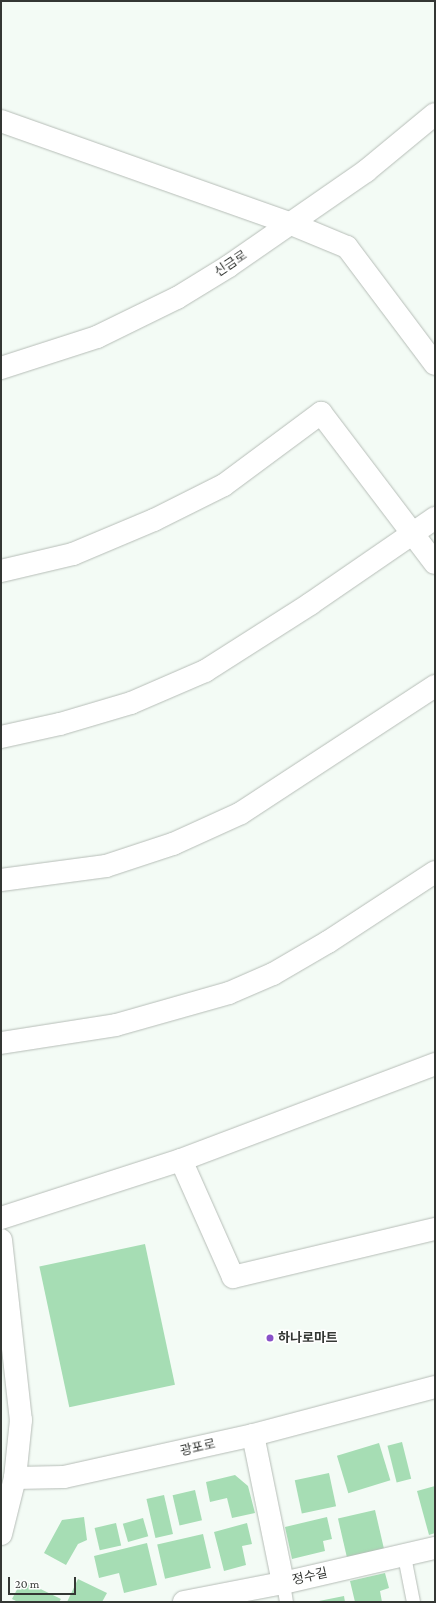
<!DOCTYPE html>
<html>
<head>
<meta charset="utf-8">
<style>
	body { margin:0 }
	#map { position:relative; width:436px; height:1603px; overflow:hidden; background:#f3fbf5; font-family:"Crimson Pro","Noto Sans KR",serif }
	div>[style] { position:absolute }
	.building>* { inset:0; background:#a6ddb4; transform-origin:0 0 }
	.roads { filter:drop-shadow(0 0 1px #b6bdb7) drop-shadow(0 0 1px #b6bdb7) }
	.service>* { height:13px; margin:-6.5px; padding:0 6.5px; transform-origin:6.5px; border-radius:6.5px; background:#fff }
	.minor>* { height:22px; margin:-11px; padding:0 11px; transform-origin:11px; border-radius:11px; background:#fff }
	.tertiary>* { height:22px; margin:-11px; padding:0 11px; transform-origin:11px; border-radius:11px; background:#fff }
	.dots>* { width:11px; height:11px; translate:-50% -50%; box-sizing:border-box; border:2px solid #fff; border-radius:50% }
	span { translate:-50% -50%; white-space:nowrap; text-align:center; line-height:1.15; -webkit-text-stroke:3px #fff; paint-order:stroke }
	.street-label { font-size:13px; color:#343734 }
	.poi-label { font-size:13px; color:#343734; font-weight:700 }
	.left { translate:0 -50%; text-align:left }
	.frame { position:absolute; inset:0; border:2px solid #343734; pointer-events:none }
	.scale { position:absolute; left:8px; top:1577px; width:68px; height:18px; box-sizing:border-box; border:2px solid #343734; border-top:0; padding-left:5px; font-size:12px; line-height:14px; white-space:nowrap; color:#343734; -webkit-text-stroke:3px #fff; paint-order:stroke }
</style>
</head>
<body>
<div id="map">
	<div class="building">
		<i style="left:145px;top:1244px;width:144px;height:108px;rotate:78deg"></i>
		<i style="left:402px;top:1442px;width:38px;height:15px;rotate:76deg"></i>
		<i style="left:379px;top:1443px;width:39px;height:44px;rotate:73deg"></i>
		<i style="left:329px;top:1473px;width:34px;height:35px;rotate:78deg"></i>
		<i style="clip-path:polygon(235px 1475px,248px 1486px,255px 1513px,232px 1518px,227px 1498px,210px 1502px,206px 1482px)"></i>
		<i style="clip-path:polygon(435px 1486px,435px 1533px,429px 1535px,417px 1491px)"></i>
		<i style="left:195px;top:1490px;width:31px;height:23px;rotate:77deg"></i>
		<i style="left:164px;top:1495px;width:40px;height:18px;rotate:77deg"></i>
		<i style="left:375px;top:1510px;width:40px;height:38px;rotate:77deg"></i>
		<i style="clip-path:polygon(84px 1517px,87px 1540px,78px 1544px,66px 1565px,44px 1553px,62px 1520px)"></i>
		<i style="clip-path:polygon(327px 1517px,332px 1539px,323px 1541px,325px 1551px,292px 1559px,285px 1527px)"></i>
		<i style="left:143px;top:1518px;width:19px;height:21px;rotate:74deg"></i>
		<i style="left:116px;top:1523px;width:23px;height:22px;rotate:77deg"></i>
		<i style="clip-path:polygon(247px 1523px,252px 1544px,242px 1546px,246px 1565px,224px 1571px,214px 1532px)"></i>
		<i style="left:203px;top:1534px;width:35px;height:47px;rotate:77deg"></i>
		<i style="clip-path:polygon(147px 1543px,157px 1585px,124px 1593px,119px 1573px,99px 1578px,94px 1556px)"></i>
		<i style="clip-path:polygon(385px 1573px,389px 1588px,380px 1591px,382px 1602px,355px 1602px,350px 1581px)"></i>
		<i style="clip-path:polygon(78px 1579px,107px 1593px,102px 1602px,67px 1602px)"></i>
		<i style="clip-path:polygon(22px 1580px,61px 1599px,59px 1602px,18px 1602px,12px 1599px)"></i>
		<i style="clip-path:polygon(344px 1596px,345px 1602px,319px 1602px,319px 1601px)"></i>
	</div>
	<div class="roads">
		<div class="service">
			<i style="left:404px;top:1556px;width:47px;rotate:78.9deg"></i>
			<i style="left:283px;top:1583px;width:19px;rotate:81deg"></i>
		</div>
		<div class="minor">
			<i style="left:1px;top:121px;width:306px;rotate:19.5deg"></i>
			<i style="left:1px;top:571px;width:74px;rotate:-13.3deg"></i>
			<i style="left:73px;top:554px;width:88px;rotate:-22.8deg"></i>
			<i style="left:154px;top:520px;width:78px;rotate:-26.6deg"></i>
			<i style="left:224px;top:485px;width:121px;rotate:-36.6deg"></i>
			<i style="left:321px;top:413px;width:188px;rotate:52.8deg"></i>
			<i style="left:1px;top:737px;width:60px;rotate:-12.4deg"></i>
			<i style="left:60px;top:724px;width:74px;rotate:-16.5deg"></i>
			<i style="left:131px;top:703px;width:81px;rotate:-23.4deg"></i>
			<i style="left:205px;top:671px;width:125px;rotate:-32.5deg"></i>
			<i style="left:310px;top:604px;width:152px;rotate:-34.5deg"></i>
			<i style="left:1px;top:880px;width:106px;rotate:-7.6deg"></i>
			<i style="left:106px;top:866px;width:71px;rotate:-18.2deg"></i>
			<i style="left:173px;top:844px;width:75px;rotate:-24.5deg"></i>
			<i style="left:241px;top:813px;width:232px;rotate:-33.2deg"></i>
			<i style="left:1px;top:1043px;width:116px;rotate:-8.9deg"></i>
			<i style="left:116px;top:1025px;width:117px;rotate:-15.8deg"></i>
			<i style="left:229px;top:993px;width:48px;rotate:-23.4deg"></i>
			<i style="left:273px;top:974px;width:64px;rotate:-30.2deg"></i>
			<i style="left:328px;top:942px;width:128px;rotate:-33.2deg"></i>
			<i style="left:181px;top:1160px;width:128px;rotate:66deg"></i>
			<i style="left:233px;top:1277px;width:208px;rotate:-13.4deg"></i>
			<i style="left:1px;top:1218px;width:189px;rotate:-17.9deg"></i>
			<i style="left:181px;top:1160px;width:272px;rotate:-20.7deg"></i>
			<i style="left:1px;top:1240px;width:181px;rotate:83.7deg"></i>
			<i style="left:21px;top:1420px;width:58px;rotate:95.9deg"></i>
			<i style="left:253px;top:1435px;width:151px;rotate:78.5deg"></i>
			<i style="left:184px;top:1602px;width:101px;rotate:-10.9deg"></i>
			<i style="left:283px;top:1583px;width:156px;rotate:-13deg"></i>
		</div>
		<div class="tertiary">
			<i style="left:289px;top:223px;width:63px;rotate:22.5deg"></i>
			<i style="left:347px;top:247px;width:146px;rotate:53.1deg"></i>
			<i style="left:1px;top:368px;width:101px;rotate:-17.9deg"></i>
			<i style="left:97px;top:337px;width:89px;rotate:-26deg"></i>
			<i style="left:177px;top:298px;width:61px;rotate:-31.6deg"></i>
			<i style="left:229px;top:266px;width:167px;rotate:-34.7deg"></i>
			<i style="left:366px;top:171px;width:89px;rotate:-39.6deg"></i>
			<i style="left:1px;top:1534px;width:58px;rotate:-76deg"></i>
			<i style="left:15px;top:1478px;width:49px;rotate:-1.2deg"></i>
			<i style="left:64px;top:1477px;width:194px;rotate:-12.5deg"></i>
			<i style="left:253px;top:1435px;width:188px;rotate:-14.8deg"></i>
		</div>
	</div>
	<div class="dots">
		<i style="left:270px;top:1338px;background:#8851c8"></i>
	</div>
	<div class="street-label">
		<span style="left:231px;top:264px;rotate:-34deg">신금로</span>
		<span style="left:198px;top:1448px;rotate:-13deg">광포로</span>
		<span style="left:310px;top:1577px;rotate:-13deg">정수길</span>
	</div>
	<div class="poi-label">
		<span class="left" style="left:278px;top:1338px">하나로마트</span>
	</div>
	<div class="frame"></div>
	<div class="scale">20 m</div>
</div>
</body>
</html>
